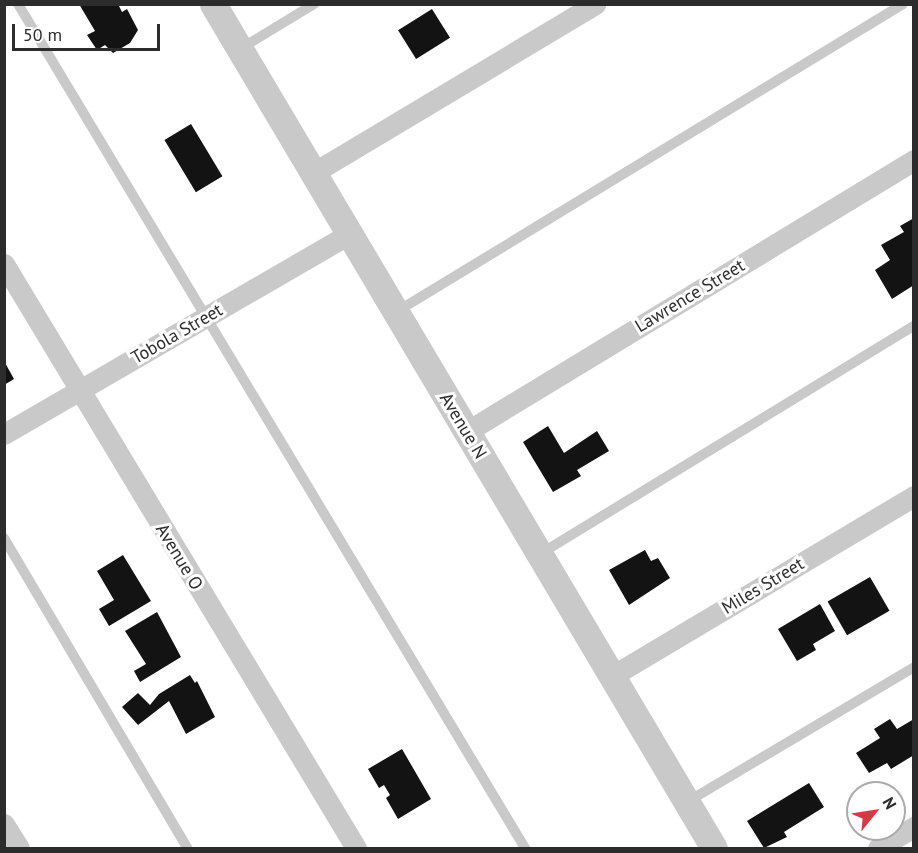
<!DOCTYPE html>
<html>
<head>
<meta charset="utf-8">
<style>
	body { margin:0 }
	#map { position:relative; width:918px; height:853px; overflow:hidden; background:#fff; font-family:"PT Sans",sans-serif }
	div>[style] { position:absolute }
	.building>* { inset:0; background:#131313; transform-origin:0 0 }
	.service>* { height:10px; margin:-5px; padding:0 5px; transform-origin:5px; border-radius:5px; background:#c9c9c9 }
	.minor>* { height:21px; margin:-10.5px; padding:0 10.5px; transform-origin:10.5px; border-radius:10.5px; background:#c9c9c9 }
	.tertiary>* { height:27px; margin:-13.5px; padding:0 13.5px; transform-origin:13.5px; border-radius:13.5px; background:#c9c9c9 }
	span { translate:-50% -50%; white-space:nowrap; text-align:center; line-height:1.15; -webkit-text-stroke:6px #fff; paint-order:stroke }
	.street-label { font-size:18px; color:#2c2c2c }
	.frame { position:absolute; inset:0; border:6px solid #2c2c2c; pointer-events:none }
	.north { position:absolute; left:846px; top:781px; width:60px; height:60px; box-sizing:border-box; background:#fff; border:2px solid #ababab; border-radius:50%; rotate:60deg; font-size:16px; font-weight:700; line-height:24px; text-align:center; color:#2c2c2c }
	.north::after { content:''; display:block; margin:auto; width:21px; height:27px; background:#d83947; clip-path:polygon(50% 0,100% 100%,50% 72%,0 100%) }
	.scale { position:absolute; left:12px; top:24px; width:148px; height:27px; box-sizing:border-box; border:3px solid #2c2c2c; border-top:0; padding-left:8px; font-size:18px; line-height:21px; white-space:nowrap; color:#2c2c2c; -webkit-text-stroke:4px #fff; paint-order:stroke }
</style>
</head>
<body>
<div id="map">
	<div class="building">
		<i style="clip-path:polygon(79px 4px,118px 4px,122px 12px,127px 9px,138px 30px,130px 43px,113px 53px,105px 45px,97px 50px,87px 35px,95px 31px)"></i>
		<i style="left:432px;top:9px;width:34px;height:40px;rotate:58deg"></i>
		<i style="left:191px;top:124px;width:61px;height:31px;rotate:59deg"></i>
		<i style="clip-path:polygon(914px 218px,914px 285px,892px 299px,875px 270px,890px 260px,881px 245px,904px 232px,900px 226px)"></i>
		<i style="clip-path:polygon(4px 361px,14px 379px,4px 385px)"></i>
		<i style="clip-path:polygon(548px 426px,564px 453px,597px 431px,609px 451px,577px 470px,581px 476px,553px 492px,523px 442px)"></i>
		<i style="clip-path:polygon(645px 550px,651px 561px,658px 558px,670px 578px,629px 605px,609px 570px)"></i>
		<i style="clip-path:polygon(123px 555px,151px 601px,109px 626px,99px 609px,114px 600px,97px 571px)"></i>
		<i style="left:870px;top:577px;width:39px;height:49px;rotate:60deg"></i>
		<i style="clip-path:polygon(820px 604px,835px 631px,813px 644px,816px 650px,797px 661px,778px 629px)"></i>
		<i style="clip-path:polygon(157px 612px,181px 657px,140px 682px,134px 671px,146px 664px,125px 631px)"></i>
		<i style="clip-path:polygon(190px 675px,195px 683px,197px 681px,215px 717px,186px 734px,169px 701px,138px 725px,122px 707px,138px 693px,150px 705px,159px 694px)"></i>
		<i style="clip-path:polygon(890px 719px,897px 729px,914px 719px,914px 755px,891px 769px,887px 763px,869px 773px,856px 753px,880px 738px,874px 729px)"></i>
		<i style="clip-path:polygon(402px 749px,431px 799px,398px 819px,386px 798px,390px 795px,384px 785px,379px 788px,368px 769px)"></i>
		<i style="clip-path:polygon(809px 783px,824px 807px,784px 832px,787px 837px,764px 848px,747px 821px)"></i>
	</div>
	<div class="service">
		<i style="left:18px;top:4px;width:985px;rotate:59.01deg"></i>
		<i style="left:240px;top:49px;width:87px;rotate:-31.3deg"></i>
		<i style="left:396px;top:312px;width:593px;rotate:-31.28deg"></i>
		<i style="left:4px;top:538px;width:360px;rotate:59.4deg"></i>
		<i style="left:540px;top:554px;width:438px;rotate:-31.4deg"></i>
		<i style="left:687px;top:802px;width:264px;rotate:-30.7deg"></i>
	</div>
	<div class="minor">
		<i style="left:313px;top:173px;width:329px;rotate:-30.9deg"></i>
		<i style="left:4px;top:264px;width:682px;rotate:58.92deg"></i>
		<i style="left:466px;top:432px;width:524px;rotate:-31.26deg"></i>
		<i style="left:4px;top:434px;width:399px;rotate:-30.1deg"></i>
		<i style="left:612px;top:676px;width:352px;rotate:-30.8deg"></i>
		<i style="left:4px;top:824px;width:28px;rotate:58deg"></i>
		<i style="left:878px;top:848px;width:42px;rotate:-30.3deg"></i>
	</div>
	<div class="tertiary">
		<i style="left:213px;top:4px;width:981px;rotate:59.31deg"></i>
	</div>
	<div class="street-label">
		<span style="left:690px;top:296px;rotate:-31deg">Lawrence Street</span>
		<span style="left:177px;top:334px;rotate:-30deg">Tobola Street</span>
		<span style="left:463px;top:426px;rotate:59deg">Avenue N</span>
		<span style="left:179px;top:557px;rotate:59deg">Avenue O</span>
		<span style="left:763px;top:586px;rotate:-31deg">Miles Street</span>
	</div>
	<div class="frame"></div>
	<div class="north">N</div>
	<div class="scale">50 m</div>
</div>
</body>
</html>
